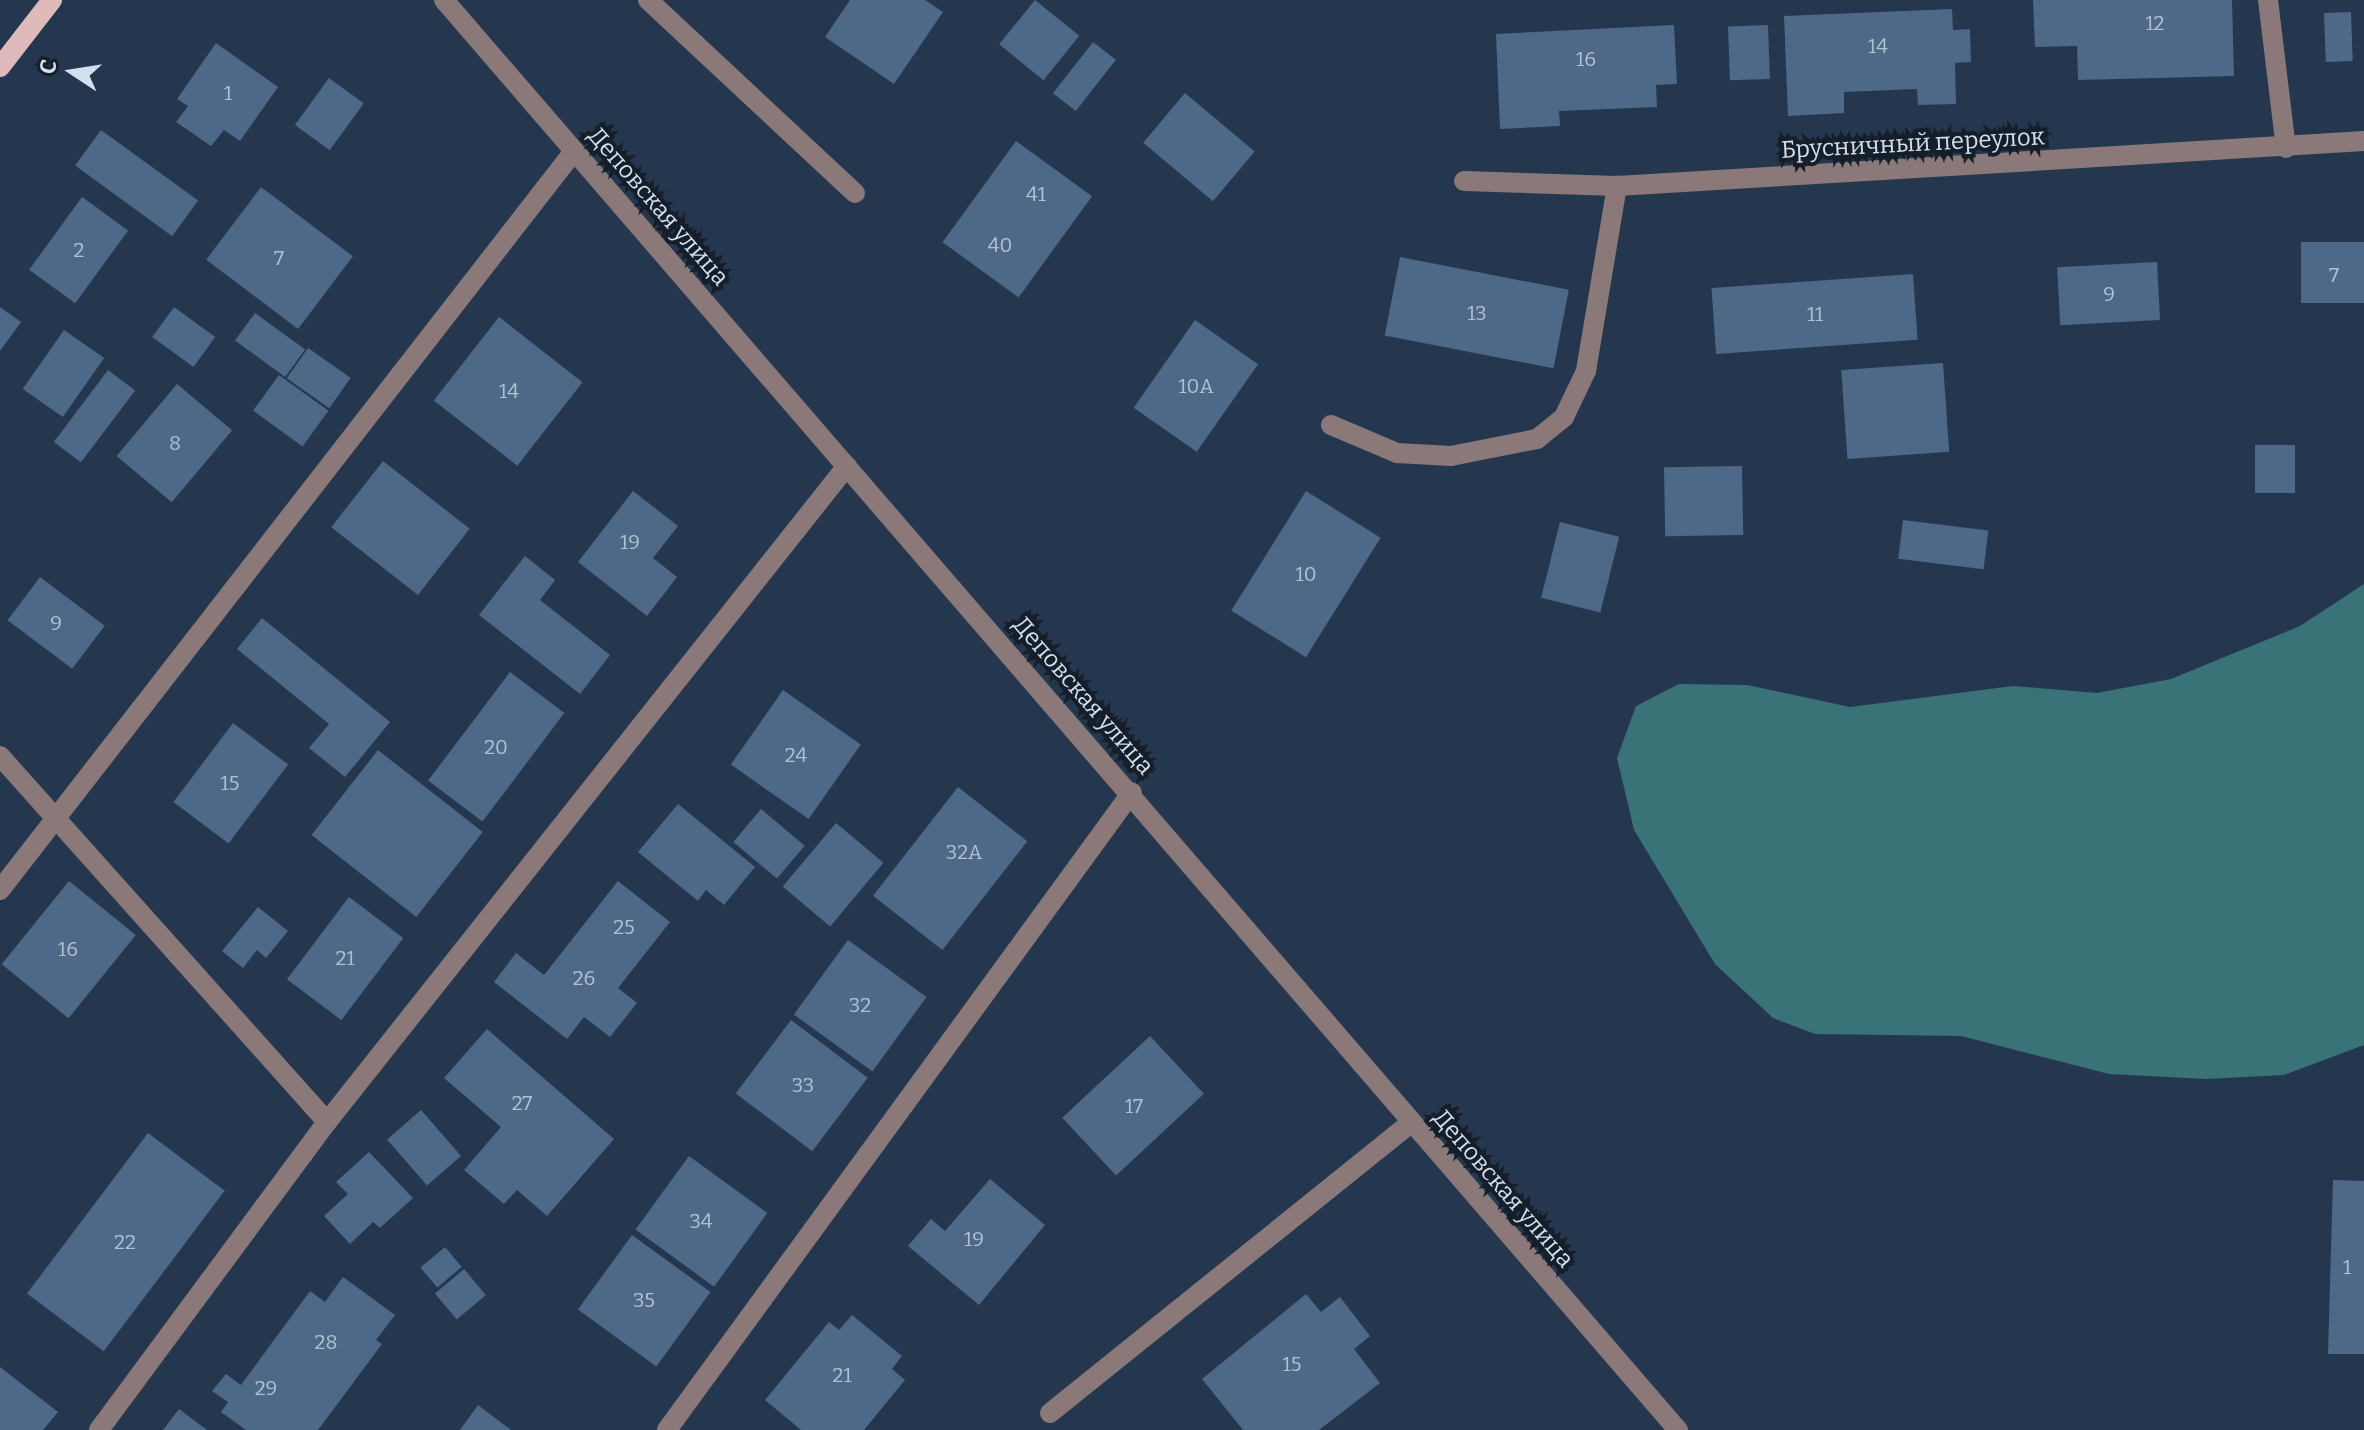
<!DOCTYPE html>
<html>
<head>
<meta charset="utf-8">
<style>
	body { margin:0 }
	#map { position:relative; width:2364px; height:1430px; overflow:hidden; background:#24374f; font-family:Bitter,serif }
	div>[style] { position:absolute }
	.water>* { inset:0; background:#397277 }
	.building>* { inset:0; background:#4e6888; transform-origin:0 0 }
	.minor>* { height:20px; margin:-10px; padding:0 10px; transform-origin:10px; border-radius:10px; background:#8b7979 }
	.major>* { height:20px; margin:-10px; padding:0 10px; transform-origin:10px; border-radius:10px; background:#dfbabb }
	span { translate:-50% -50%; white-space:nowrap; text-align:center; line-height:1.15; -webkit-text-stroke:8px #161e29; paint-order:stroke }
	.number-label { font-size:20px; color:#b1c1d4 }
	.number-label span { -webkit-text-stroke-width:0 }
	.street-label { font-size:24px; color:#d2dfee }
	.north { position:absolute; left:32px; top:32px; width:80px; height:80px; -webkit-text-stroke:6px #161e29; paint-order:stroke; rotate:282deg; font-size:22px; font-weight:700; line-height:32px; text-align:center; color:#d2dfee }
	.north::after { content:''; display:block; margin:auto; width:28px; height:36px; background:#d2dfee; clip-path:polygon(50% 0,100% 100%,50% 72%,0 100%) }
</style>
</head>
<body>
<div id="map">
	<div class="water">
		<i style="clip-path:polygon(2364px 584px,2364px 1045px,2284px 1075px,2206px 1079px,2109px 1074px,1961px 1036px,1815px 1034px,1773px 1018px,1715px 964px,1634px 830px,1617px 758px,1636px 706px,1679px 684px,1747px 685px,1850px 707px,2013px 686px,2097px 693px,2171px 679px,2300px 626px)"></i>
	</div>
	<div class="building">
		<i style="clip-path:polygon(850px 0,925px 0,943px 12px,894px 84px,825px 37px)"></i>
		<i style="left:1035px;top:0;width:57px;height:57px;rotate:39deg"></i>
		<i style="clip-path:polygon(2033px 0,2232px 0,2234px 76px,2078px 80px,2077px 46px,2035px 47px)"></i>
		<i style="clip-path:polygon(1952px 9px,1953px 30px,1970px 29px,1971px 62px,1955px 63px,1956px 104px,1918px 105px,1917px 89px,1844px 92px,1844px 113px,1788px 116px,1784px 16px)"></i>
		<i style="left:2351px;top:12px;width:49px;height:27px;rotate:88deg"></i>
		<i style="clip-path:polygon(1674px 25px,1677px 84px,1656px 85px,1657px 107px,1559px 111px,1560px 126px,1500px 129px,1496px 34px)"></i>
		<i style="left:1768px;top:25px;width:54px;height:40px;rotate:88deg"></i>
		<i style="left:1093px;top:42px;width:29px;height:65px;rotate:38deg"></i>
		<i style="clip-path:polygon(216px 43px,278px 87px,240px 141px,224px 130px,211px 146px,176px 122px,188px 106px,177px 99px)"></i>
		<i style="left:329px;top:78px;width:43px;height:58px;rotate:36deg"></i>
		<i style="left:1185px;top:93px;width:91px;height:65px;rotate:40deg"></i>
		<i style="left:101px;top:130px;width:120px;height:44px;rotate:36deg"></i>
		<i style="left:1016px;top:141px;width:94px;height:125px;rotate:36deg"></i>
		<i style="left:261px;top:187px;width:115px;height:91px;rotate:37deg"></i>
		<i style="left:82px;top:197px;width:57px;height:90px;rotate:36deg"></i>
		<i style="left:2364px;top:242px;width:61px;height:63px;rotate:90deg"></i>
		<i style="left:1400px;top:257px;width:172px;height:80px;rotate:11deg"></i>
		<i style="left:2157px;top:262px;width:58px;height:100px;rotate:87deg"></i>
		<i style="left:1913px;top:274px;width:66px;height:202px;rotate:86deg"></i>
		<i style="clip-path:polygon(0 307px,21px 322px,0 351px)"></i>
		<i style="left:174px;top:307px;width:51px;height:37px;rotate:36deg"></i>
		<i style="left:255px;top:313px;width:62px;height:34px;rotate:36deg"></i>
		<i style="left:499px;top:317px;width:106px;height:106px;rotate:38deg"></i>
		<i style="left:1195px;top:320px;width:77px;height:107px;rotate:35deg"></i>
		<i style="left:64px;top:330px;width:49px;height:72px;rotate:35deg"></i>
		<i style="left:308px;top:348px;width:52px;height:37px;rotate:35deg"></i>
		<i style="left:1943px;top:363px;width:89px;height:102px;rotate:86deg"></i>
		<i style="left:108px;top:370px;width:34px;height:90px;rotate:37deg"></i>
		<i style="left:279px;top:375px;width:61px;height:44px;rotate:36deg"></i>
		<i style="left:177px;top:384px;width:72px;height:94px;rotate:40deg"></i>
		<i style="left:2255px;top:445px;width:40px;height:48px"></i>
		<i style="left:383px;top:461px;width:110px;height:84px;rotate:38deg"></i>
		<i style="left:1742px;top:466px;width:69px;height:78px;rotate:89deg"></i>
		<i style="clip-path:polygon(633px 491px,678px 526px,653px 558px,677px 577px,647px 616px,578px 562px)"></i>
		<i style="left:1306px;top:491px;width:88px;height:141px;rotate:32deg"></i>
		<i style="left:1903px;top:520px;width:86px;height:39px;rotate:7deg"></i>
		<i style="left:1560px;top:522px;width:61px;height:78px;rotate:14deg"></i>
		<i style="clip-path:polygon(525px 556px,555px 580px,540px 600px,610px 655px,580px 694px,479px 615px)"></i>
		<i style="left:40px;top:577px;width:81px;height:54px;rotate:37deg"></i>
		<i style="clip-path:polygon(262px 618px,390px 722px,345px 777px,309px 748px,329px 724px,237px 649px)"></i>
		<i style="left:510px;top:672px;width:68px;height:136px;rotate:37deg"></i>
		<i style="left:783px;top:690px;width:95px;height:91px;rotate:35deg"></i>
		<i style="left:233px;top:723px;width:69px;height:99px;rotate:37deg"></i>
		<i style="left:378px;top:750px;width:133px;height:108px;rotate:38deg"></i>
		<i style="left:958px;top:787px;width:88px;height:138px;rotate:38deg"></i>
		<i style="clip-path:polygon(678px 804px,755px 867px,724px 905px,706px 890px,698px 901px,638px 852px)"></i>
		<i style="left:761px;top:809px;width:57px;height:43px;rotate:40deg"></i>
		<i style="left:836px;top:823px;width:62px;height:83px;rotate:40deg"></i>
		<i style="left:69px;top:881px;width:86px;height:107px;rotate:39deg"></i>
		<i style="clip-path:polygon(618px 881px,670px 922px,618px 988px,637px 1003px,610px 1037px,584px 1017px,567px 1039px,494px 982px,516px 953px,544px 975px)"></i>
		<i style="left:349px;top:897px;width:68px;height:103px;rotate:37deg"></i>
		<i style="clip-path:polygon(258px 907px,288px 931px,266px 958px,257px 950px,243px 968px,222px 951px)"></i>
		<i style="left:848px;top:940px;width:97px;height:92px;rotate:36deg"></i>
		<i style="left:791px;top:1020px;width:96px;height:92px;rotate:37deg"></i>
		<i style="clip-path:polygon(487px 1029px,614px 1139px,547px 1216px,517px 1190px,504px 1204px,464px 1170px,501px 1127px,444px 1078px)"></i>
		<i style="left:1150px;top:1036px;width:79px;height:120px;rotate:47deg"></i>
		<i style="left:421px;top:1110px;width:61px;height:45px;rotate:49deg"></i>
		<i style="left:148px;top:1133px;width:96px;height:201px;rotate:37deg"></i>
		<i style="clip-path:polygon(369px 1152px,413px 1198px,380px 1228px,373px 1222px,350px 1244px,324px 1216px,348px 1194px,336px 1182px)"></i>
		<i style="left:689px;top:1156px;width:97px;height:91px;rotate:36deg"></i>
		<i style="clip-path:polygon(990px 1179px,1045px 1225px,979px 1305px,908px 1246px,931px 1219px,945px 1231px)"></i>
		<i style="clip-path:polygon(2333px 1180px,2364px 1181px,2364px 1354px,2328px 1354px)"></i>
		<i style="left:632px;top:1235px;width:97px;height:92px;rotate:36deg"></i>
		<i style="left:445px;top:1247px;width:26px;height:32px;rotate:50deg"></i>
		<i style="left:464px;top:1269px;width:34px;height:38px;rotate:50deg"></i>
		<i style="clip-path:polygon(343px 1277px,395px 1315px,376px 1340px,382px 1344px,318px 1430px,246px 1430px,221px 1412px,228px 1402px,212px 1391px,226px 1374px,241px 1385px,310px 1291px,325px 1302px)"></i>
		<i style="clip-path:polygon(1306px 1294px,1321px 1312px,1340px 1297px,1370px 1336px,1354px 1349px,1380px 1383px,1319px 1430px,1243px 1430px,1202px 1379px)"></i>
		<i style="clip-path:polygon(852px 1315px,902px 1356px,892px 1369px,905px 1380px,864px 1430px,801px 1430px,765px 1400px,829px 1322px,839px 1330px)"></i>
		<i style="clip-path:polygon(0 1367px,58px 1412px,43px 1430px,0 1430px)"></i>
		<i style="clip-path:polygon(478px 1405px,511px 1430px,460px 1430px)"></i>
		<i style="clip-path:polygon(179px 1409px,207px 1430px,163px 1430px)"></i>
	</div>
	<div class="minor">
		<i style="left:444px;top:0;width:1889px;rotate:49.21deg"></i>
		<i style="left:648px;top:0;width:283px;rotate:43deg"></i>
		<i style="left:2268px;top:0;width:149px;rotate:83.1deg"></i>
		<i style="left:1464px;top:181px;width:153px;rotate:1.9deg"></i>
		<i style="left:1617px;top:186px;width:748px;rotate:-3.45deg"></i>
		<i style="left:1331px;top:425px;width:72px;rotate:23deg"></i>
		<i style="left:1397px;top:453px;width:54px;rotate:3.2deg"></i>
		<i style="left:1451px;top:456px;width:88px;rotate:-11.2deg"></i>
		<i style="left:1537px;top:439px;width:35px;rotate:-39deg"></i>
		<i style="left:1564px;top:417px;width:51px;rotate:-64.4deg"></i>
		<i style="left:1586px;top:371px;width:188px;rotate:-80.5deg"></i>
		<i style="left:0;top:756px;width:491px;rotate:48.2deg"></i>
		<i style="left:0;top:890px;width:936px;rotate:-52.16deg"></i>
		<i style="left:1050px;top:1413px;width:463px;rotate:-38.8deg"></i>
		<i style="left:99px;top:1430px;width:383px;rotate:-53.5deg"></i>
		<i style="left:327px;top:1122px;width:837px;rotate:-51.6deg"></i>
		<i style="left:667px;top:1430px;width:789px;rotate:-53.91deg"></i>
	</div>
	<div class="major">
		<i style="left:0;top:67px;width:85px;rotate:-52.2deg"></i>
	</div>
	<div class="number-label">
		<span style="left:2155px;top:23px">12</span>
		<span style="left:1878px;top:46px">14</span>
		<span style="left:1586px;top:59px">16</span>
		<span style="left:228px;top:93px">1</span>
		<span style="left:1036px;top:194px">41</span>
		<span style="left:1000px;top:245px">40</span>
		<span style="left:79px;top:250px">2</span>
		<span style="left:279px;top:258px">7</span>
		<span style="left:2334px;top:275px">7</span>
		<span style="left:2109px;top:294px">9</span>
		<span style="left:1477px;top:313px">13</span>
		<span style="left:1815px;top:314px">11</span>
		<span style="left:1196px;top:386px">10А</span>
		<span style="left:509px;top:391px">14</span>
		<span style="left:175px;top:443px">8</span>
		<span style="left:630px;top:542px">19</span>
		<span style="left:1306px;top:574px">10</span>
		<span style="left:56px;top:623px">9</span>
		<span style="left:496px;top:747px">20</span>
		<span style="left:796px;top:755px">24</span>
		<span style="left:230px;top:783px">15</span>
		<span style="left:964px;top:852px">32А</span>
		<span style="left:624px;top:927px">25</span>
		<span style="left:68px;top:949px">16</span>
		<span style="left:345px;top:958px">21</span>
		<span style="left:584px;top:978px">26</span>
		<span style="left:860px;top:1005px">32</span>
		<span style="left:803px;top:1085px">33</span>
		<span style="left:522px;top:1103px">27</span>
		<span style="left:1134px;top:1106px">17</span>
		<span style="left:701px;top:1221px">34</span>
		<span style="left:974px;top:1239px">19</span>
		<span style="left:125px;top:1242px">22</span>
		<span style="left:2347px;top:1267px">1</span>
		<span style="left:644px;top:1300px">35</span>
		<span style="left:326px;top:1342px">28</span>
		<span style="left:1292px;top:1364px">15</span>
		<span style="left:842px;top:1375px">21</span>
		<span style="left:266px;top:1388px">29</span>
	</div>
	<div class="street-label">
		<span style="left:1913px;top:144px;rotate:-3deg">Брусничный переулок</span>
		<span style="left:658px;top:207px;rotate:49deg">Деповская улица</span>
		<span style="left:1083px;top:696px;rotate:49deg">Деповская улица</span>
		<span style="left:1503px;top:1189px;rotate:49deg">Деповская улица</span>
	</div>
	<div class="north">С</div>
</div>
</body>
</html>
